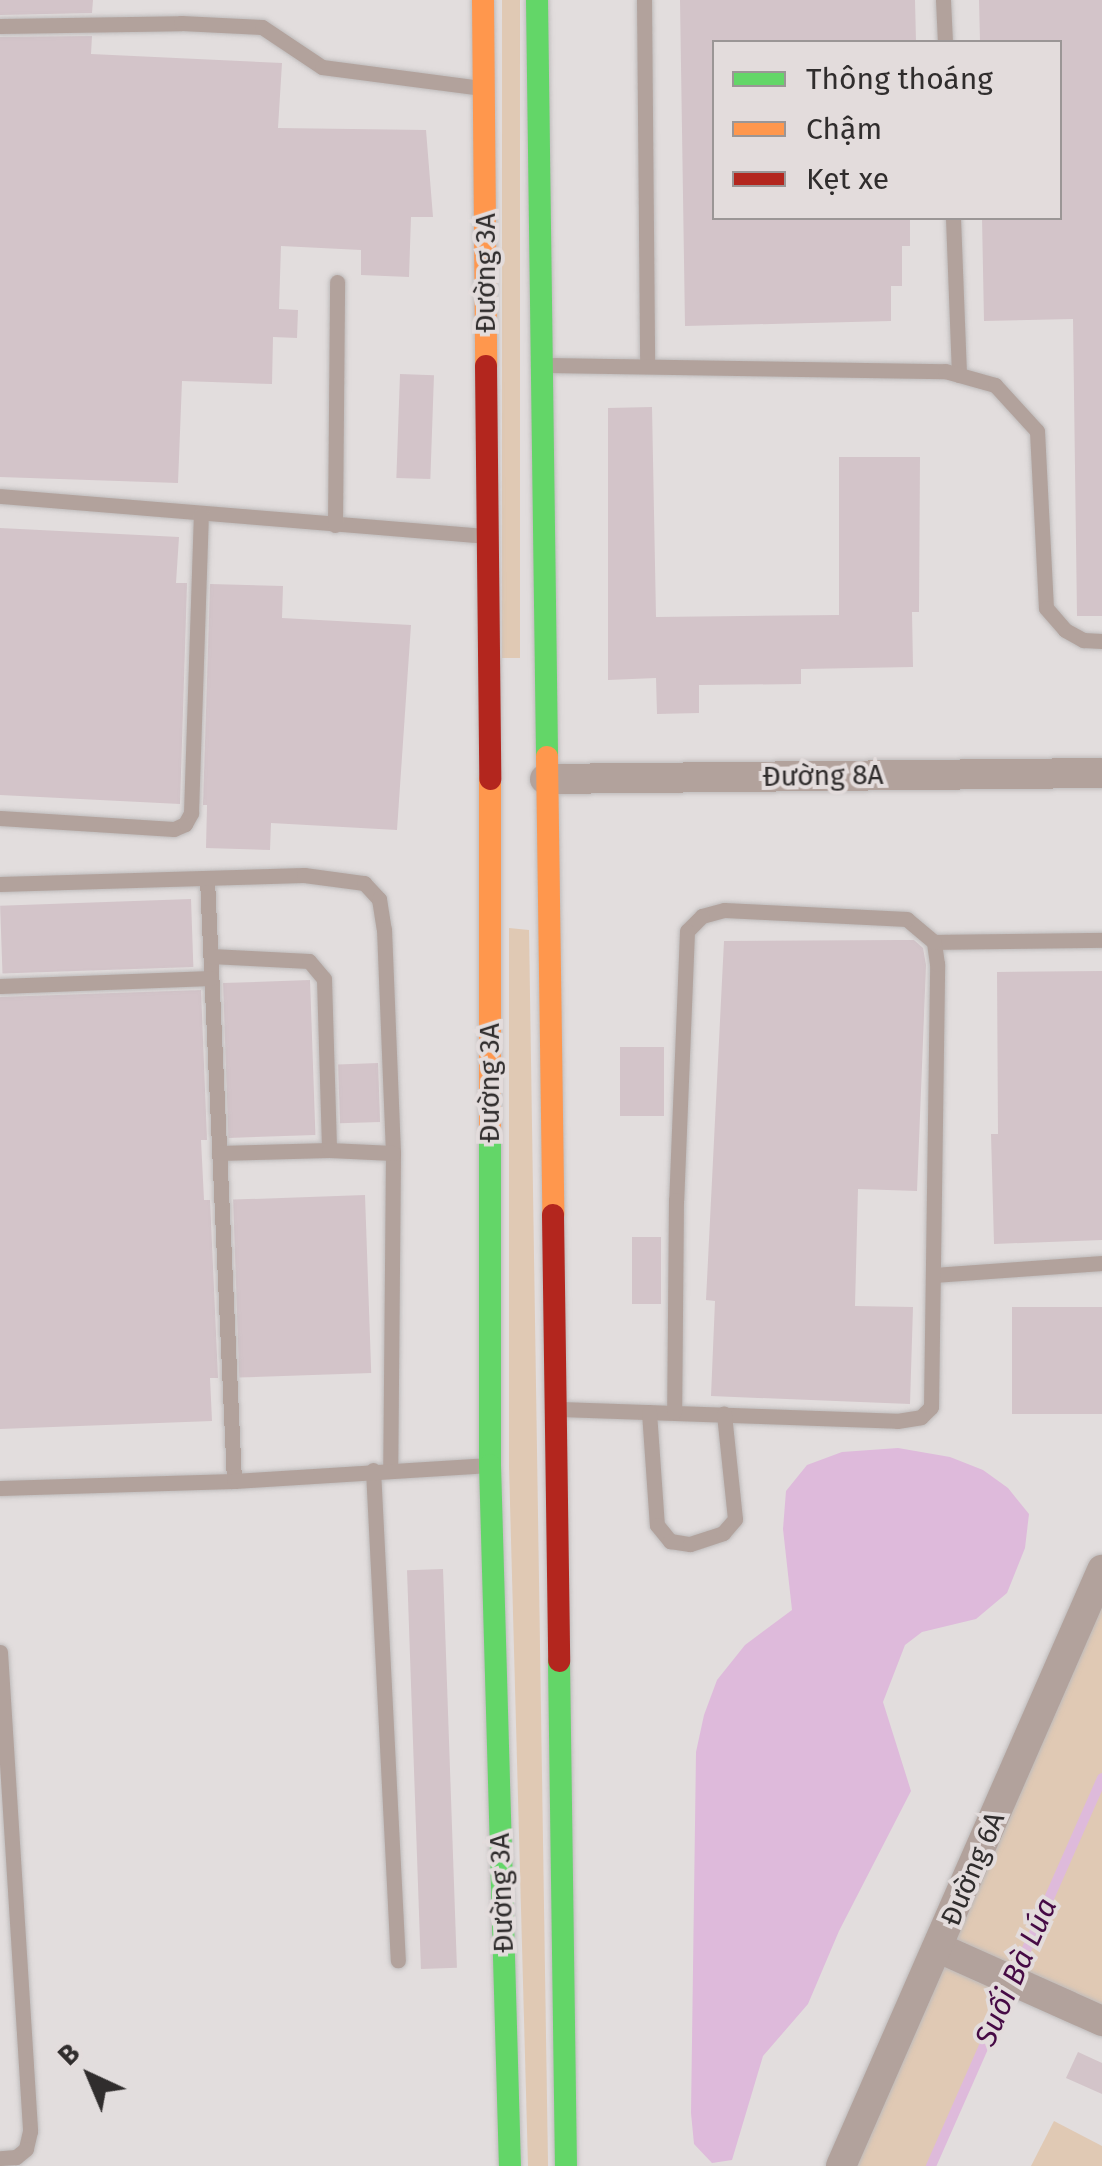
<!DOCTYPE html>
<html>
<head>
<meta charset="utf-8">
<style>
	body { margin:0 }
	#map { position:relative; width:1102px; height:2166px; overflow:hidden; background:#e2dddd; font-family:"Fira Sans",sans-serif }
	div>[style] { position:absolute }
	.green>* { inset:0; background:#e0c9b4; transform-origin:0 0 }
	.water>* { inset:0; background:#debadb }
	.stream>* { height:10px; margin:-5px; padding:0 5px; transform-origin:5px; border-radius:5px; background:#debadb }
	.building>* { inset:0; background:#d3c4c9; transform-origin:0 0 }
	.roads { filter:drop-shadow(0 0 2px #bebbbb) drop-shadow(0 0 2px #bebbbb) }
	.lane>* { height:15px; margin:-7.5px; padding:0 7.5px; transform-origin:7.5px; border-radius:7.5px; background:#b2a29c }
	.street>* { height:30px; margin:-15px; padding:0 15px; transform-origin:15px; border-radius:15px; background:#b2a29c }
	.fast>* { height:22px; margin:-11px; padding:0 11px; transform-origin:11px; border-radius:11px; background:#63d668 }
	.slow>* { height:22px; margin:-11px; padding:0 11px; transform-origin:11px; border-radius:11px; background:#ff974d }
	.jam>* { height:22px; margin:-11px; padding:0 11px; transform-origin:11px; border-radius:11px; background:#b3261e }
	span { translate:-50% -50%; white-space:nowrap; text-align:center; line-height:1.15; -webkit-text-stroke:8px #e3dcdc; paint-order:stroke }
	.street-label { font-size:28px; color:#302d2d }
	.water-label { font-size:30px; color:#460a45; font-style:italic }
	.legend { position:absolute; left:712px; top:40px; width:350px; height:180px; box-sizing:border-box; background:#e3dcdc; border:2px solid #9b9696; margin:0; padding:12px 18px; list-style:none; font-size:30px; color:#302d2d }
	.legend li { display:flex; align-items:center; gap:20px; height:50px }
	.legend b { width:50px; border:2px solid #9b9696 }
	.north { position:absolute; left:40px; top:2026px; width:100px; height:100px; -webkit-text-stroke:8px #e3dcdc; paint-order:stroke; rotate:316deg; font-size:28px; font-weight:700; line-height:40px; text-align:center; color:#302d2d }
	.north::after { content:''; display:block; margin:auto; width:35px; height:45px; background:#302d2d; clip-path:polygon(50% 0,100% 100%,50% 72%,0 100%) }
</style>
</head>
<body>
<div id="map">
	<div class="green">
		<i style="left:502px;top:0;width:18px;height:658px"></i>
		<i style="clip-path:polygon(509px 928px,529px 930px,548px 2166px,528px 2166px,509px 1466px)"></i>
		<i style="clip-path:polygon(1102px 1599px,1102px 2008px,1018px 1971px,931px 2166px,854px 2166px)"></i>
		<i style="clip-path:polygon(1054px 2121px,1102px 2146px,1102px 2166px,1031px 2166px)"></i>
	</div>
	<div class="water">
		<i style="clip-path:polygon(898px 1448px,950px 1457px,983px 1470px,1008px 1488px,1029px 1514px,1025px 1548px,1007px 1593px,976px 1619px,922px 1632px,905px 1645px,883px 1702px,911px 1791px,839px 1931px,808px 2004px,763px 2056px,732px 2160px,712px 2163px,694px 2144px,691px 2113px,696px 1752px,704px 1715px,717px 1680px,745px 1645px,792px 1610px,783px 1529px,786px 1491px,807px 1465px,842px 1452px)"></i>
	</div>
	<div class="stream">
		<i style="left:931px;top:2166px;width:424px;rotate:-66.2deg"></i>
	</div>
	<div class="building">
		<i style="clip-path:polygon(0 0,93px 0,92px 13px,0 15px)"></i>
		<i style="clip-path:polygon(680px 0,915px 0,916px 42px,714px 42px,714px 218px,910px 218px,910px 246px,902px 246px,902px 286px,891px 286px,891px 321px,685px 326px)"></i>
		<i style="clip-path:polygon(979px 0,1102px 0,1102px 616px,1077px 616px,1073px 319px,984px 321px,982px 218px,1060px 218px,1060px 42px,980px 42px)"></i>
		<i style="clip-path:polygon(92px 36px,91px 54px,282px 63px,278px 128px,426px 130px,433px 217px,411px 217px,409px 277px,361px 275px,361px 250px,281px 246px,279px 309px,298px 310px,297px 338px,273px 337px,272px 384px,182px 381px,178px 483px,0 477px,0 37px)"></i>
		<i style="left:400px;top:374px;width:34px;height:104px;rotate:2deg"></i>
		<i style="clip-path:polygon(652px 407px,656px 617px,839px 615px,839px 457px,920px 457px,919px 612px,912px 612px,913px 667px,801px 669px,801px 684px,699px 685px,699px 713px,657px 714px,656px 678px,608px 680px,608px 408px)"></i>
		<i style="clip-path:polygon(0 528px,179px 537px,176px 583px,187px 583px,180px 804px,0 795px)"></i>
		<i style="clip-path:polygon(210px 584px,283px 586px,282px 618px,411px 625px,397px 830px,271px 823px,270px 850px,206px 848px,207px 805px,203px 805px)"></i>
		<i style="left:191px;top:899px;width:68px;height:191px;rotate:88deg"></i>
		<i style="clip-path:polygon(901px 940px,914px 940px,923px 948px,926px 965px,917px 1191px,858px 1189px,855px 1306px,913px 1307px,910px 1404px,711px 1396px,715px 1301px,706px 1300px,724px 941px)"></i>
		<i style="clip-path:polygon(1102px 971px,1102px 1240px,994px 1244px,991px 1134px,998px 1134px,997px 972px)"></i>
		<i style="left:310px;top:980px;width:155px;height:87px;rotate:88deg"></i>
		<i style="clip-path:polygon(201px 990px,207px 1140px,201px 1140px,204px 1200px,210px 1200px,218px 1378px,210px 1378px,212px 1421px,0 1429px,0 997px)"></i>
		<i style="left:620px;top:1047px;width:44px;height:69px"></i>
		<i style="left:378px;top:1063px;width:59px;height:40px;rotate:88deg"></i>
		<i style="left:365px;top:1195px;width:178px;height:132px;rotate:88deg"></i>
		<i style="left:632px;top:1237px;width:29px;height:67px"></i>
		<i style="left:1102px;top:1307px;width:107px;height:90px;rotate:90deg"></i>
		<i style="left:443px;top:1569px;width:399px;height:36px;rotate:88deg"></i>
		<i style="clip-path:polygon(1078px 2052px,1102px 2063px,1102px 2094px,1066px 2078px)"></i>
	</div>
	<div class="roads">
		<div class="lane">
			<i style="left:644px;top:0;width:366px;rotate:89.5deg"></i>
			<i style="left:943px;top:0;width:42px;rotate:87.3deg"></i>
			<i style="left:0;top:26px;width:181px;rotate:-0.9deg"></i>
			<i style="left:181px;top:23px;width:81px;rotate:2.8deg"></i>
			<i style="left:262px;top:27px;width:72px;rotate:33.7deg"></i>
			<i style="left:322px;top:67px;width:160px;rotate:7.5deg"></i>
			<i style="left:953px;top:218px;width:157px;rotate:87.8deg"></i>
			<i style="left:546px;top:365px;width:399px;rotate:0.9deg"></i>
			<i style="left:945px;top:371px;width:52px;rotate:15.6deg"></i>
			<i style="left:995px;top:385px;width:62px;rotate:47.6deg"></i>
			<i style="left:1037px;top:431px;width:177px;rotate:87.1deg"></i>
			<i style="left:1046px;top:608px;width:29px;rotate:49deg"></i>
			<i style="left:1065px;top:630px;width:21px;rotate:29deg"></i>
			<i style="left:1083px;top:640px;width:19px;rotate:3deg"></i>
			<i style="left:0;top:496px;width:485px;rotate:4.7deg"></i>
			<i style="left:335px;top:525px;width:243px;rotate:-89.5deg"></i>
			<i style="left:0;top:818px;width:174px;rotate:3.6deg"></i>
			<i style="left:174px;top:829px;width:12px;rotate:-24deg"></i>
			<i style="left:185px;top:824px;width:13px;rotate:-61deg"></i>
			<i style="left:191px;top:813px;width:299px;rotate:-88.1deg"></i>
			<i style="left:207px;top:879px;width:603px;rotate:87.43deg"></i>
			<i style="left:0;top:884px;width:304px;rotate:-1.7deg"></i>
			<i style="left:304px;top:875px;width:61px;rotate:7.6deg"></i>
			<i style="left:364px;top:883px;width:22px;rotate:47deg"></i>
			<i style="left:379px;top:899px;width:30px;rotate:81deg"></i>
			<i style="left:384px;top:929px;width:224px;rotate:87.7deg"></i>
			<i style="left:393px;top:1153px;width:315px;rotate:90.5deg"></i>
			<i style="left:934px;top:942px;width:168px;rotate:-0.7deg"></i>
			<i style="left:211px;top:956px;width:98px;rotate:2.9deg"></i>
			<i style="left:309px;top:961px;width:23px;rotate:50deg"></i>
			<i style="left:324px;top:979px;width:171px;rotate:88.3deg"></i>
			<i style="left:329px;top:1150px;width:110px;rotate:178.4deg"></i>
			<i style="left:0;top:986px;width:211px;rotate:-2.2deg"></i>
			<i style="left:329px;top:1150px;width:64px;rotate:2.7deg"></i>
			<i style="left:934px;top:1275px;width:168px;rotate:-4.1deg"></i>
			<i style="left:560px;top:1409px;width:337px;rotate:2deg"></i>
			<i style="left:897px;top:1421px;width:24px;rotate:-9deg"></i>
			<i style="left:921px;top:1417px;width:14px;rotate:-45deg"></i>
			<i style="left:931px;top:1407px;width:443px;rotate:-89.2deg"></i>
			<i style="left:937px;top:964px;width:22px;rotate:-98deg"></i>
			<i style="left:934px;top:942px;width:35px;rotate:-140deg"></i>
			<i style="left:907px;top:919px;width:183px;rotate:-177.2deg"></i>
			<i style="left:724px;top:910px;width:23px;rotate:165deg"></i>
			<i style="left:702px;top:916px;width:21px;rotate:135deg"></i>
			<i style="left:687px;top:931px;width:269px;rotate:92.3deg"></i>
			<i style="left:676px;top:1200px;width:212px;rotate:90.5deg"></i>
			<i style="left:649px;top:1412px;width:113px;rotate:86deg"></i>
			<i style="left:657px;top:1525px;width:21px;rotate:51deg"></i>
			<i style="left:670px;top:1541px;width:20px;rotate:9deg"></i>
			<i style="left:690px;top:1544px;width:35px;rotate:-18deg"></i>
			<i style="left:723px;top:1533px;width:18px;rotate:-49deg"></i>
			<i style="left:735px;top:1519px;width:106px;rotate:-96deg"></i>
			<i style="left:373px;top:1470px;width:491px;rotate:87.1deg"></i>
			<i style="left:0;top:1488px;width:234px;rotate:-1.7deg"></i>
			<i style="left:234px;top:1481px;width:252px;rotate:-3.6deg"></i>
			<i style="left:0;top:1652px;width:480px;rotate:86.4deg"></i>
			<i style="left:30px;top:2131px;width:18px;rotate:103deg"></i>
			<i style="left:26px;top:2149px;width:13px;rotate:141deg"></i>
			<i style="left:16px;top:2157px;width:16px;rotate:176deg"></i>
		</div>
		<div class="street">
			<i style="left:545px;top:779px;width:557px;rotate:-0.62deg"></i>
			<i style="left:939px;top:1948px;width:179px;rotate:24.1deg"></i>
			<i style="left:841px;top:2166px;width:651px;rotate:-66.35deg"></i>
		</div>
		<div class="fast">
			<i style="left:537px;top:0;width:757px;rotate:89.24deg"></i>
			<i style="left:490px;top:1131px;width:334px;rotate:90deg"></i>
			<i style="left:490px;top:1465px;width:701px;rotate:88.37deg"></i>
			<i style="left:559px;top:1661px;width:505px;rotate:89.21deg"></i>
		</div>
		<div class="slow">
			<i style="left:483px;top:0;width:366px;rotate:89.5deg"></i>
			<i style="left:547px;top:757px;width:458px;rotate:89.2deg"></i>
			<i style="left:490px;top:779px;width:352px;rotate:90deg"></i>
		</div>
		<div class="jam">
			<i style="left:486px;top:366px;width:413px;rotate:89.4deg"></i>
			<i style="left:553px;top:1215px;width:446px;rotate:89.2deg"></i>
		</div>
	</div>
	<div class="street-label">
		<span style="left:486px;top:273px;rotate:-90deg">Đường 3A</span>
		<span style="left:823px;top:776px;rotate:-1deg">Đường 8A</span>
		<span style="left:490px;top:1083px;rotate:-90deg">Đường 3A</span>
		<span style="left:973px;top:1869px;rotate:-67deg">Đường 6A</span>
		<span style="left:502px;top:1893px;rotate:-92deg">Đường 3A</span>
	</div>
	<div class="water-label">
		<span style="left:1016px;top:1972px;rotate:-66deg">Suối Bà Lúa</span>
	</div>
	<ul class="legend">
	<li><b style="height:12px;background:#63d668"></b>Thông thoáng</li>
	<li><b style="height:12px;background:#ff974d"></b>Chậm</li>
	<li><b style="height:12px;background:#b3261e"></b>Kẹt xe</li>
	</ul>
	<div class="north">B</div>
</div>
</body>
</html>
